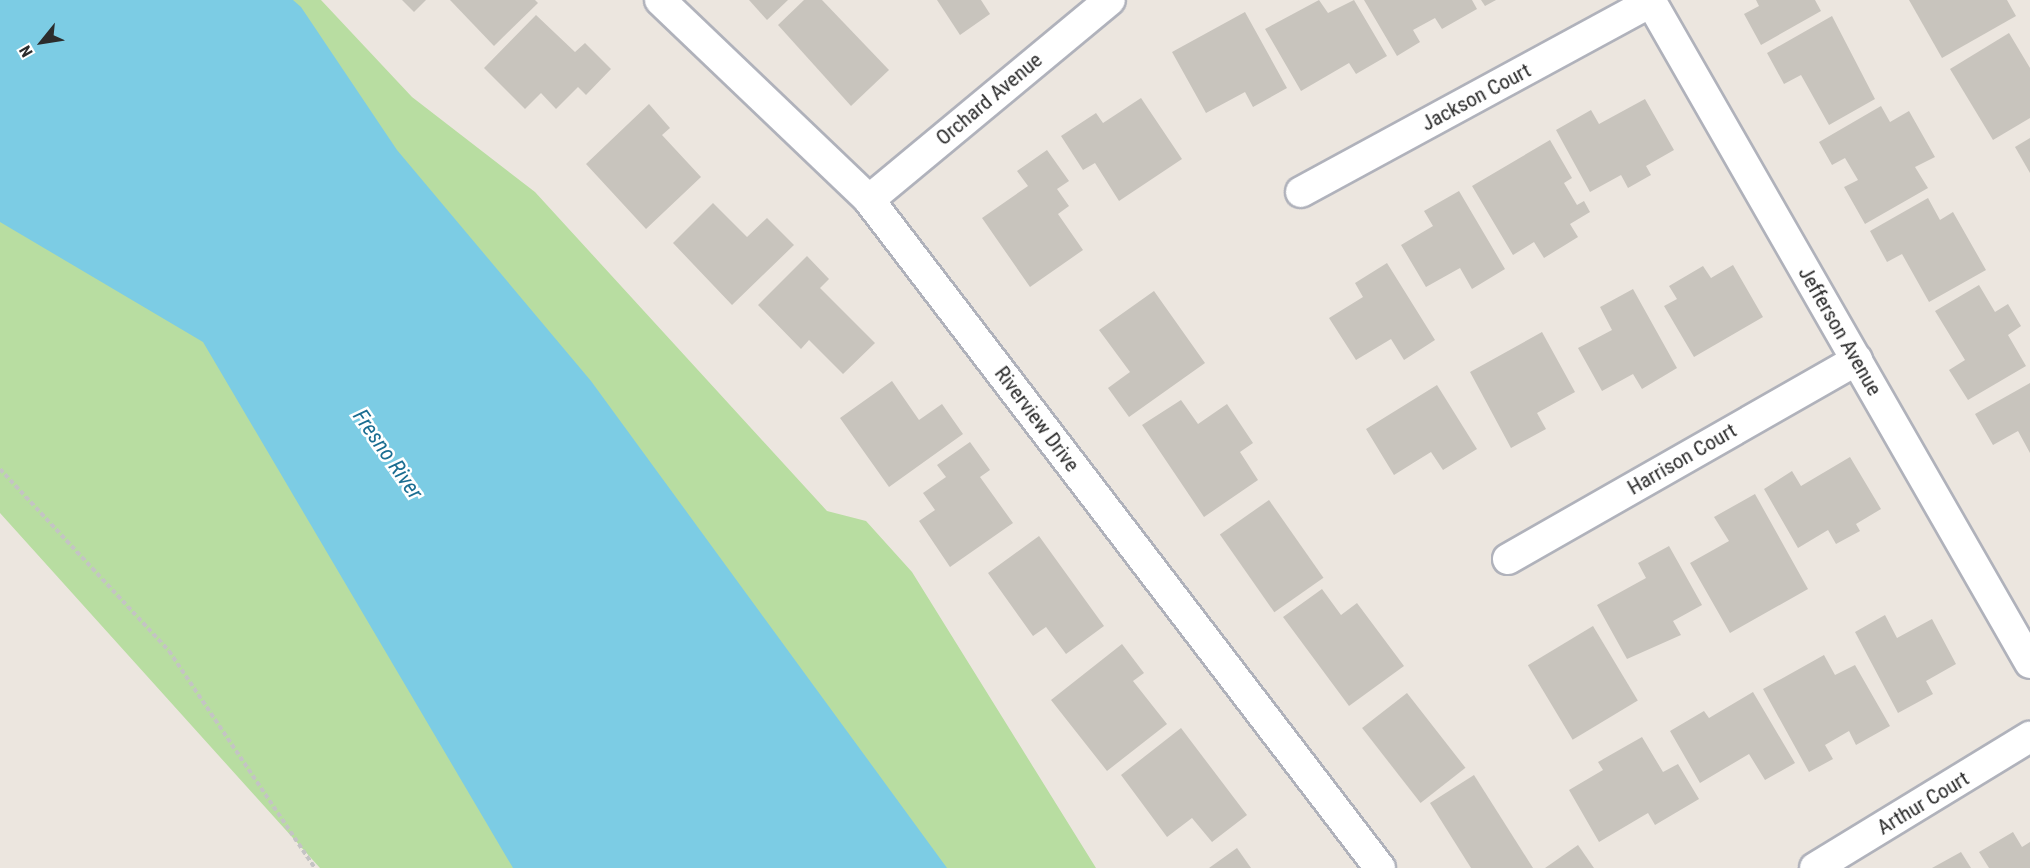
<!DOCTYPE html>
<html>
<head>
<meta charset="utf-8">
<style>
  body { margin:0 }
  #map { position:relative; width:2030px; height:868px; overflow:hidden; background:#ece6df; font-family:"Roboto Condensed",sans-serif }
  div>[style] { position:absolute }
  .green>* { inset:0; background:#b8dda1 }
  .water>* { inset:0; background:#7ccce4 }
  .building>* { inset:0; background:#c8c4bd; transform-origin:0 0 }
  .path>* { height:4px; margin-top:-2px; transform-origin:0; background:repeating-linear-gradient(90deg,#c4c4c4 0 4.5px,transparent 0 7.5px) }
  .roads { filter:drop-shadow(2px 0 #b0b2bb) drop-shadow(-2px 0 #b0b2bb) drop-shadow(0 2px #b0b2bb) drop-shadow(0 -2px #b0b2bb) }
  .minor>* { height:30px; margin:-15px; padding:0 15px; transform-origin:15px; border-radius:15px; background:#fff }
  span { translate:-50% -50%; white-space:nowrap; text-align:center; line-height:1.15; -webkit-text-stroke:5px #fff; paint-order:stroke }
  .street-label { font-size:21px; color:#2c2c2c }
  .water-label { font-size:22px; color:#1a6d91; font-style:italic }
  .north { position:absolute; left:12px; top:12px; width:60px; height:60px; -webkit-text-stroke:4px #fff; paint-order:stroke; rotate:240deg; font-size:16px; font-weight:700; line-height:24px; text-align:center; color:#2c2c2c }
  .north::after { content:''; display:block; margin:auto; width:21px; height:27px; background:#2c2c2c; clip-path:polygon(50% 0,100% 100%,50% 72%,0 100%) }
</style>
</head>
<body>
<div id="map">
  <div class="green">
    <div style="clip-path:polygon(0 0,321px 0,412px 97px,535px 192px,827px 511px,866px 521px,912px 572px,1096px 868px,320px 868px,0 513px)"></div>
  </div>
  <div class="water">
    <div style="clip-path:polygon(0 0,293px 0,301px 7px,397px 150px,591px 381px,947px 868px,513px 868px,203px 342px,0 222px)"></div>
  </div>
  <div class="building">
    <div style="clip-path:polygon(402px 0,426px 0,414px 12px)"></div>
    <div style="clip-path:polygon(450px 0,535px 0,538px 3px,494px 46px)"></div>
    <div style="clip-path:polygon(749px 0,788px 0,767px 20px)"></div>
    <div style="clip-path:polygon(804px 0,822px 0,889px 70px,851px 106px,778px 25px)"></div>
    <div style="clip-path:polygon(937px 0,981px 0,990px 14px,960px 35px)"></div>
    <div style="clip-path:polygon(1319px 0,1328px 13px,1354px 0,1387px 56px,1356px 74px,1349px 63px,1301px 91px,1265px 29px)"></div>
    <div style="clip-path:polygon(1364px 0,1472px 0,1477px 9px,1442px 29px,1435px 18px,1413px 30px,1420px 42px,1397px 56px)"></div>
    <div style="clip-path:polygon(1481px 0,1496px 0,1485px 6px)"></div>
    <div style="clip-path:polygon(1756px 0,1815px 0,1821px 11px,1761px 45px,1744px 14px,1759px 6px)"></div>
    <div style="clip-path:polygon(1909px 0,2007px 0,2016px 16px,1942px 58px)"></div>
    <div style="clip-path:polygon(1245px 12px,1287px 88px,1253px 107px,1245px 92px,1206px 113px,1172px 52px)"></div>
    <div style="clip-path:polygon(536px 15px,575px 52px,585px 43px,611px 69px,586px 95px,578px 87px,556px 109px,541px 93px,525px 109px,484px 68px)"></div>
    <div style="clip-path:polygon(1832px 16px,1875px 99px,1829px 125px,1801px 75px,1784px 84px,1767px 53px)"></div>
    <div style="clip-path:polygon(2009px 33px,2030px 68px,2030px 118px,1993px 140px,1950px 69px)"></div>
    <div style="clip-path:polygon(1141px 98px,1182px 159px,1119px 201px,1095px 163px,1083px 170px,1061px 136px,1096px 113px,1103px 123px)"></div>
    <div style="clip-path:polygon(1645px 99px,1674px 150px,1646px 166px,1651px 175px,1628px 188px,1621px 175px,1590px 192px,1556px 130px,1591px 110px,1599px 124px)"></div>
    <div style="clip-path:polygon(649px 104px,670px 128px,662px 135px,701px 177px,646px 229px,586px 164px)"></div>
    <div style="clip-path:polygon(1881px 106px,1890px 122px,1909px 111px,1935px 157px,1915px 167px,1928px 188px,1865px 224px,1844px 187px,1858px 180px,1845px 158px,1832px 165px,1819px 142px)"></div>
    <div style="clip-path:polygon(2030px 138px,2030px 173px,2015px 147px)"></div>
    <div style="clip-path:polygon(1550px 140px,1572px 178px,1564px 183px,1577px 205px,1584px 201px,1590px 212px,1570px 224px,1578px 237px,1544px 258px,1534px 242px,1513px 255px,1472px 186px)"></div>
    <div style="clip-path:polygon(1047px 150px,1069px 181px,1057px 189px,1069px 206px,1058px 214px,1083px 250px,1030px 287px,982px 218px,1028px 186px,1017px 171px)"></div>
    <div style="clip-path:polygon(1459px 191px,1505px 269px,1472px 289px,1460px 268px,1426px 287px,1401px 245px,1433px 226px,1424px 211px)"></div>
    <div style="clip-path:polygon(1928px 198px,1940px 220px,1953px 212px,1986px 270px,1929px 302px,1902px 254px,1887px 262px,1870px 231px)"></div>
    <div style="clip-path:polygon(713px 203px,747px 237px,767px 218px,794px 245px,732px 305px,673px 243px)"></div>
    <div style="clip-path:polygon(807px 256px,829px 279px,820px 288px,875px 343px,843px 374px,809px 340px,801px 349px,758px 305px)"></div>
    <div style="clip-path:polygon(1387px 263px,1435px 340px,1404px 360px,1391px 339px,1356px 360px,1329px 318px,1363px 297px,1355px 283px)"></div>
    <div style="clip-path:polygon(1733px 265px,1763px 317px,1694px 357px,1664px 306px,1677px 299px,1669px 286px,1703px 266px,1711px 278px)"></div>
    <div style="clip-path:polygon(1979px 285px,1995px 312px,2008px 304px,2021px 326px,2008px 335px,2026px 366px,1968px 400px,1949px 370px,1965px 360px,1935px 311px)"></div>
    <div style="clip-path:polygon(1633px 289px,1677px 368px,1642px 389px,1633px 374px,1602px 391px,1578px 348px,1612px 330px,1600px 307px)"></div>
    <div style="clip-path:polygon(1154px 291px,1205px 363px,1129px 417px,1108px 388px,1130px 372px,1099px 330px)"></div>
    <div style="clip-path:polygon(1542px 332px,1575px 392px,1537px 413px,1546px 429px,1511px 448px,1470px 372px)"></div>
    <div style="clip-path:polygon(892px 381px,919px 420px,942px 404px,963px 434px,889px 487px,840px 418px)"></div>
    <div style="clip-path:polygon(2030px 383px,2030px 453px,2018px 431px,1993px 445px,1975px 414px)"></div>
    <div style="clip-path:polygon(1437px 385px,1477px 449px,1443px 470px,1431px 452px,1394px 475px,1366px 429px)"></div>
    <div style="clip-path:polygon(1181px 400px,1198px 424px,1227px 404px,1253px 443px,1240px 452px,1258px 480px,1204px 517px,1142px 425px)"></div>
    <div style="clip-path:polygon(970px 442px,990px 470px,980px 477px,1013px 523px,950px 567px,919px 521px,935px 510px,923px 493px,946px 477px,937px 465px)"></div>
    <div style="clip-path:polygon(1850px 457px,1881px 509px,1856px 524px,1860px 531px,1836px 544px,1828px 530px,1798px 548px,1764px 489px,1792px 471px,1801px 486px)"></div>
    <div style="clip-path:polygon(1755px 494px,1808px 589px,1730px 633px,1690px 563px,1729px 541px,1714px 517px)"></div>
    <div style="left:1269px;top:500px;width:95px;height:60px;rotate:55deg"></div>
    <div style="clip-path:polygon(1039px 536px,1104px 626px,1066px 654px,1046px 627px,1033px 636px,988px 573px)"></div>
    <div style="clip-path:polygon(1669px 546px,1702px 605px,1673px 621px,1681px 635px,1627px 659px,1597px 605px,1646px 578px,1638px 563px)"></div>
    <div style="clip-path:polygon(1322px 589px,1341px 615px,1357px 603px,1404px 666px,1349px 706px,1283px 617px)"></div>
    <div style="clip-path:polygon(1885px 615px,1897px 638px,1932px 619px,1956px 664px,1926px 681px,1933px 694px,1898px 713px,1855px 632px)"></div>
    <div style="left:1593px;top:626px;width:87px;height:76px;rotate:59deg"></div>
    <div style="clip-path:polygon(1122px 644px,1144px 673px,1133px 681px,1167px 724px,1107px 771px,1051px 700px)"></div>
    <div style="clip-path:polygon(1824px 655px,1835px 675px,1855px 665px,1890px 726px,1856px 745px,1849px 731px,1825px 745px,1833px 759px,1809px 772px,1763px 689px)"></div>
    <div style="clip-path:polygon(1753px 692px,1795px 763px,1765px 780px,1749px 754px,1700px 783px,1670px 731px,1704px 711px,1709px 718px)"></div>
    <div style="left:1407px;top:693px;width:95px;height:57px;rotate:52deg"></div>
    <div style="clip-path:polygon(1181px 728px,1247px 815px,1212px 842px,1192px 818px,1167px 837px,1121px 775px)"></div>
    <div style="clip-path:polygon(1642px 737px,1663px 772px,1678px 764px,1699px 799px,1655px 825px,1648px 813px,1599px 842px,1569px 790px,1603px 770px,1598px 762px)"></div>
    <div style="clip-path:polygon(1474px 775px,1533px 868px,1471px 868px,1430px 803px)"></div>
    <div style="clip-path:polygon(2013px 832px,2022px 847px,2030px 842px,2030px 868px,1989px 868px,1979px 852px)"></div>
    <div style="clip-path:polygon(1578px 845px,1594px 868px,1545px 868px)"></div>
    <div style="clip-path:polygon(1237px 848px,1251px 868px,1209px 868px)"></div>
    <div style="clip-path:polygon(1961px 852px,1971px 868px,1932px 868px)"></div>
  </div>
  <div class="path">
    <div style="left:0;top:469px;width:248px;rotate:47.1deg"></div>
    <div style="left:169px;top:651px;width:262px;rotate:56.1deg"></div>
  </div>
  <div class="roads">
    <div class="minor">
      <div style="left:660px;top:0;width:289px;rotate:43.7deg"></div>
      <div style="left:869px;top:200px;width:841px;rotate:52.59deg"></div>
      <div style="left:1650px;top:0;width:764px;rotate:60.18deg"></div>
      <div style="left:1301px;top:192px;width:398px;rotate:-28.5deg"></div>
      <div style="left:869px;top:200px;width:313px;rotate:-39.7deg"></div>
      <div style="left:1508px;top:559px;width:402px;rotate:-29.7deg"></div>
      <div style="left:1815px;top:868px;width:252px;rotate:-31.4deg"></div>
    </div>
  </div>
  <div class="street-label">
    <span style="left:1476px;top:97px;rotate:-28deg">Jackson Court</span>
    <span style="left:989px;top:99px;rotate:-40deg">Orchard Avenue</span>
    <span style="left:1840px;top:331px;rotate:60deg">Jefferson Avenue</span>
    <span style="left:1037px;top:419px;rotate:53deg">Riverview Drive</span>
    <span style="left:1682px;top:459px;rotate:-30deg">Harrison Court</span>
    <span style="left:1923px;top:803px;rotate:-31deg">Arthur Court</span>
  </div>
  <div class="water-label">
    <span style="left:388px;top:454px;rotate:55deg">Fresno River</span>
  </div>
  <div class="north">N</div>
</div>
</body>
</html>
